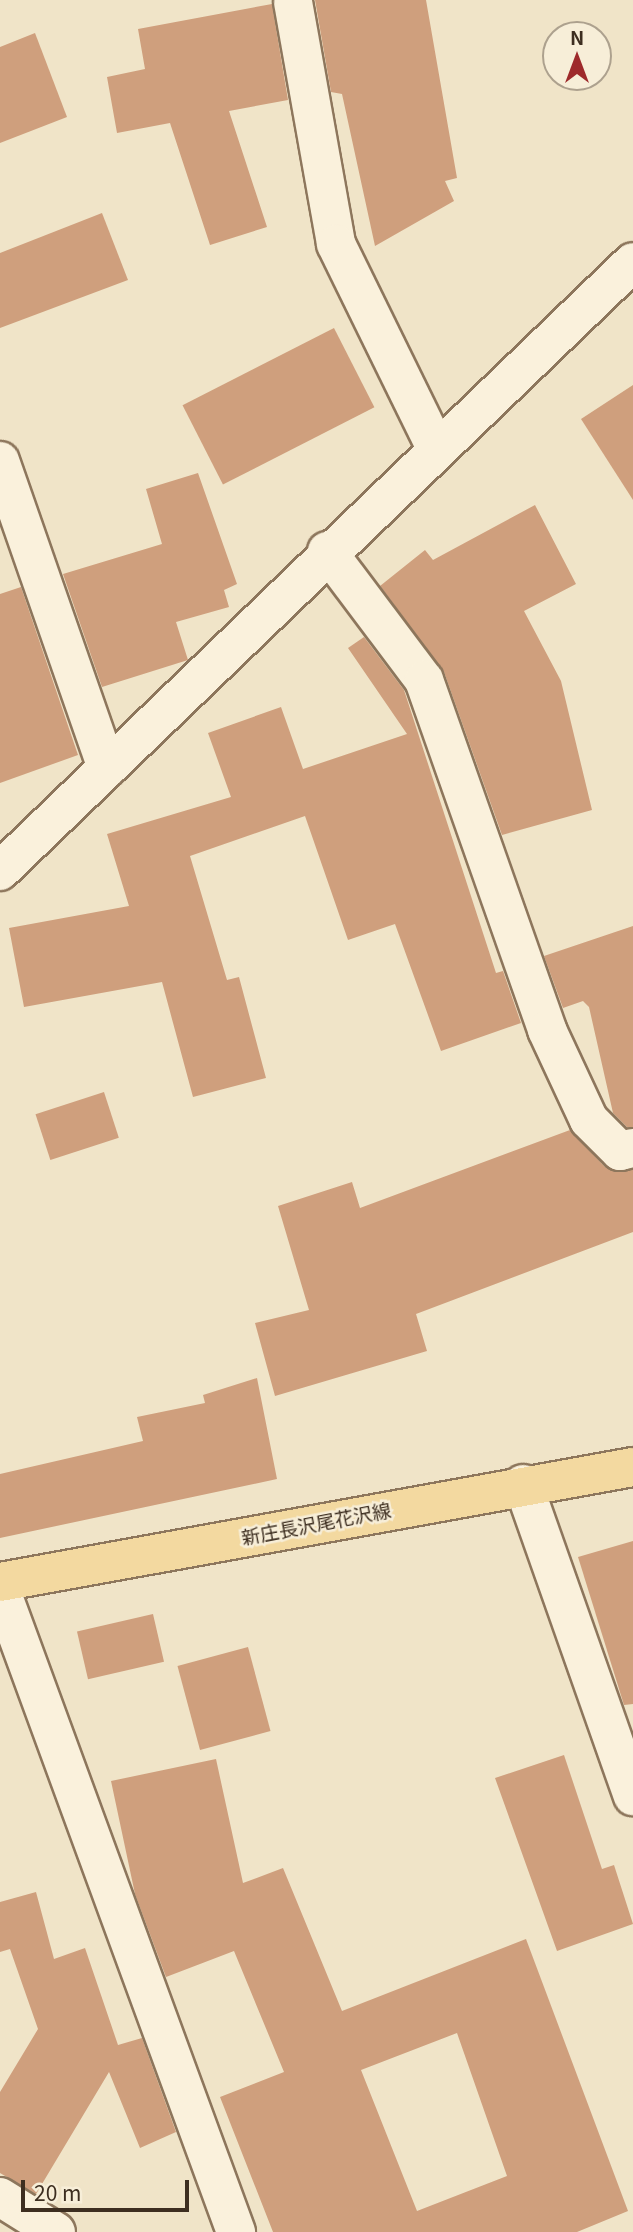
<!DOCTYPE html>
<html>
<head>
<meta charset="utf-8">
<style>
  body { margin:0 }
  #map { position:relative; width:633px; height:2232px; overflow:hidden; background:#f0e4c8; font-family:Georgia,"Noto Sans JP",serif }
  div>[style] { position:absolute }
  .building>* { inset:0; background:#cf9f7d; transform-origin:0 0 }
  .roads { filter:drop-shadow(2px 0 #8d765c) drop-shadow(-2px 0 #8d765c) drop-shadow(0 2px #8d765c) drop-shadow(0 -2px #8d765c) }
  .minor>* { height:38px; margin:-19px; padding:0 19px; transform-origin:19px; border-radius:19px; background:#faf1dc }
  .major>* { height:38px; margin:-19px; padding:0 19px; transform-origin:19px; border-radius:19px; background:#f3d9a0 }
  span { translate:-50% -50%; white-space:nowrap; text-align:center; line-height:1.15; -webkit-text-stroke:5px #f7eed8; paint-order:stroke }
  .street-label { font-size:19px; color:#3d2e20 }
  .north { position:absolute; left:542px; top:21px; width:70px; height:70px; box-sizing:border-box; background:#f7eed8; border:2px solid #ada18e; border-radius:50%; rotate:0deg; font-size:19px; font-weight:700; line-height:28px; text-align:center; color:#3d2e20 }
  .north::after { content:''; display:block; margin:auto; width:24px; height:32px; background:#9e2a2b; clip-path:polygon(50% 0,100% 100%,50% 72%,0 100%) }
  .scale { position:absolute; left:21px; top:2180px; width:168px; height:32px; box-sizing:border-box; border:4px solid #3d2e20; border-top:0; padding-left:9px; font-size:21px; line-height:24px; white-space:nowrap; color:#3d2e20; -webkit-text-stroke:5px #f7eed8; paint-order:stroke }
</style>
</head>
<body>
<div id="map">
  <div class="building">
    <div style="clip-path:polygon(315px 0,426px 0,457px 178px,445px 181px,454px 201px,375px 246px,342px 94px,331px 92px)"></div>
    <div style="clip-path:polygon(272px 4px,288px 100px,229px 111px,267px 227px,210px 245px,170px 123px,117px 133px,107px 77px,145px 69px,138px 29px)"></div>
    <div style="clip-path:polygon(35px 33px,67px 117px,0 143px,0 47px)"></div>
    <div style="clip-path:polygon(102px 213px,128px 280px,0 328px,0 253px)"></div>
    <div style="left:334px;top:328px;width:89px;height:170px;rotate:63deg"></div>
    <div style="clip-path:polygon(633px 385px,633px 500px,581px 419px)"></div>
    <div style="clip-path:polygon(198px 473px,237px 584px,224px 590px,229px 607px,176px 622px,188px 660px,102px 687px,63px 574px,162px 544px,146px 489px)"></div>
    <div style="clip-path:polygon(535px 505px,576px 584px,524px 611px,561px 681px,592px 810px,502px 835px,444px 672px,380px 586px,425px 550px,433px 560px)"></div>
    <div style="clip-path:polygon(21px 587px,78px 755px,0 783px,0 594px)"></div>
    <div style="clip-path:polygon(364px 637px,404px 690px,496px 973px,503px 971px,521px 1023px,441px 1051px,395px 924px,348px 940px,305px 816px,190px 856px,227px 980px,239px 977px,266px 1078px,193px 1097px,162px 982px,24px 1007px,9px 928px,129px 906px,107px 834px,231px 797px,208px 733px,281px 707px,303px 769px,407px 734px,348px 648px)"></div>
    <div style="clip-path:polygon(633px 926px,633px 1127px,627px 1127px,613px 1113px,589px 1007px,583px 1001px,563px 1008px,544px 956px)"></div>
    <div style="left:104px;top:1092px;width:48px;height:72px;rotate:72deg"></div>
    <div style="clip-path:polygon(570px 1130px,605px 1167px,633px 1170px,633px 1232px,416px 1314px,427px 1351px,275px 1396px,255px 1323px,309px 1310px,278px 1206px,352px 1182px,360px 1208px)"></div>
    <div style="clip-path:polygon(257px 1378px,277px 1479px,0 1538px,0 1474px,143px 1441px,137px 1417px,205px 1403px,203px 1395px)"></div>
    <div style="clip-path:polygon(633px 1541px,633px 1704px,624px 1705px,578px 1557px)"></div>
    <div style="left:153px;top:1614px;width:49px;height:78px;rotate:77deg"></div>
    <div style="left:248px;top:1647px;width:87px;height:73px;rotate:75deg"></div>
    <div style="clip-path:polygon(564px 1755px,602px 1869px,614px 1865px,633px 1924px,557px 1951px,495px 1778px)"></div>
    <div style="clip-path:polygon(evenodd,216px 1759px,243px 1883px,283px 1868px,342px 2011px,526px 1939px,628px 2211px,577px 2232px,273px 2232px,220px 2097px,284px 2072px,234px 1951px,166px 1977px,135px 1894px,111px 1781px,216px 1759px,457px 2033px,507px 2176px,417px 2211px,361px 2070px,457px 2033px)"></div>
    <div style="clip-path:polygon(36px 1892px,54px 1959px,85px 1948px,118px 2045px,142px 2038px,176px 2132px,140px 2148px,109px 2072px,36px 2194px,0 2173px,0 2092px,38px 2029px,10px 1949px,0 1952px,0 1902px)"></div>
  </div>
  <div class="roads">
    <div class="minor">
      <div style="left:293px;top:2px;width:246px;rotate:79.9deg"></div>
      <div style="left:336px;top:244px;width:227px;rotate:63.9deg"></div>
      <div style="left:0;top:461px;width:325px;rotate:70.8deg"></div>
      <div style="left:327px;top:551px;width:161px;rotate:53.1deg"></div>
      <div style="left:424px;top:680px;width:371px;rotate:70.6deg"></div>
      <div style="left:547px;top:1030px;width:99px;rotate:65deg"></div>
      <div style="left:589px;top:1120px;width:44px;rotate:45deg"></div>
      <div style="left:620px;top:1151px;width:13px;rotate:-13deg"></div>
      <div style="left:0;top:871px;width:878px;rotate:-43.89deg"></div>
      <div style="left:523px;top:1484px;width:331px;rotate:70.6deg"></div>
      <div style="left:0;top:1588px;width:686px;rotate:69.87deg"></div>
      <div style="left:0;top:2197px;width:66px;rotate:32deg"></div>
    </div>
    <div class="major">
      <div style="left:0;top:1582px;width:643px;rotate:-10.3deg"></div>
    </div>
  </div>
  <div class="street-label">
    <span style="left:316px;top:1523px;rotate:-11deg">新庄長沢尾花沢線</span>
  </div>
  <div class="north">N</div>
  <div class="scale">20 m</div>
</div>
</body>
</html>
